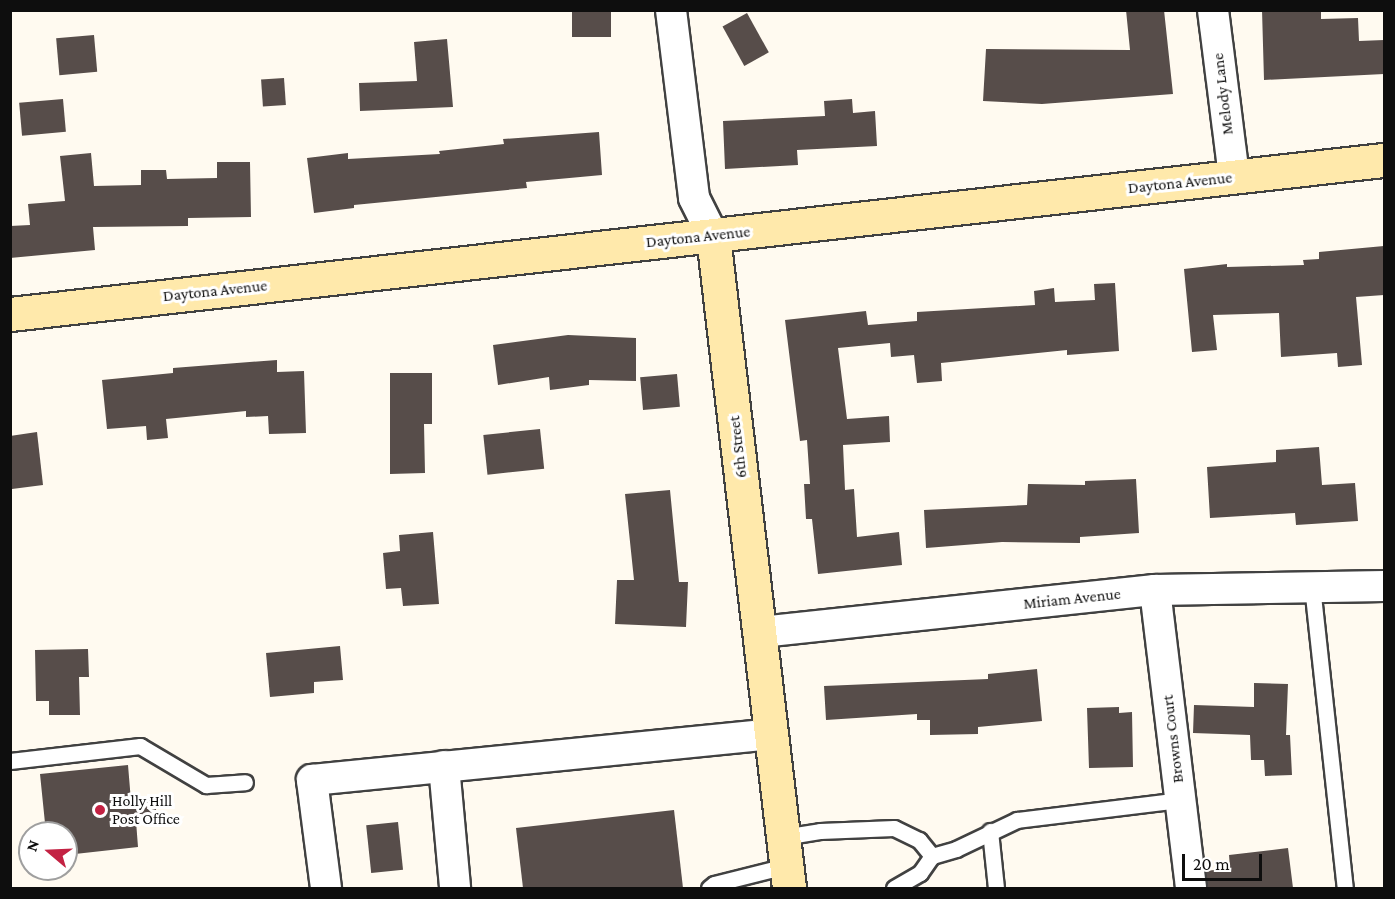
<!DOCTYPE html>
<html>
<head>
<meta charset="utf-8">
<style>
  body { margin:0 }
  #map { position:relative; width:1395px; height:899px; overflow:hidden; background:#fffaf0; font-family:"Crimson Pro",serif }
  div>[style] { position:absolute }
  .building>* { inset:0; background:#574d4a; transform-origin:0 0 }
  .roads { filter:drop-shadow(2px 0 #414141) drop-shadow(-2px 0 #414141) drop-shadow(0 2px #414141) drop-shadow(0 -2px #414141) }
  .lane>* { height:15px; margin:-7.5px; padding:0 7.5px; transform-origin:7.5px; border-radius:7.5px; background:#fff }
  .street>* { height:30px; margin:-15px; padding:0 15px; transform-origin:15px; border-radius:15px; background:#fff }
  .secondary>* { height:33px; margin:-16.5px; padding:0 16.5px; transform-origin:16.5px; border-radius:16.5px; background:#ffe9ab }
  .dots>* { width:16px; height:16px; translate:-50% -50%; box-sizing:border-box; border:3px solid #fff; border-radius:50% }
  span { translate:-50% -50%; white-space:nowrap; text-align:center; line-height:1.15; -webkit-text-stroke:6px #fff; paint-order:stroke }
  .street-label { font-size:16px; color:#0e0e0e }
  .poi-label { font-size:16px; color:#0e0e0e }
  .left { translate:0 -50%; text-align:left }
  .frame { position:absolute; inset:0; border:12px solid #0e0e0e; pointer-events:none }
  .north { position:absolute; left:18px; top:821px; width:60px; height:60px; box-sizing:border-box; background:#fff; border:2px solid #9f9f9f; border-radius:50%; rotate:289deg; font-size:16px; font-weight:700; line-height:24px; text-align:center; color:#0e0e0e }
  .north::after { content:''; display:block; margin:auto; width:21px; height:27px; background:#c32243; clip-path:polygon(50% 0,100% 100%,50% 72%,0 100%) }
  .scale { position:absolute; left:1182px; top:854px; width:80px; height:27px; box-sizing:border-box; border:3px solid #0e0e0e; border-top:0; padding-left:8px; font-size:18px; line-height:21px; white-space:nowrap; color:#0e0e0e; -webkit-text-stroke:4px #fff; paint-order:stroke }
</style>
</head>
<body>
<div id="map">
  <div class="building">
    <div style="left:572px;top:10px;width:39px;height:27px"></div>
    <div style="clip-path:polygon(1126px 10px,1164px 10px,1173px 94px,1042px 104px,983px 101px,986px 49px,1130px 50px)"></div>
    <div style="clip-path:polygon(1262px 10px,1321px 10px,1321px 19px,1358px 18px,1359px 41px,1384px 40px,1384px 74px,1264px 80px)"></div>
    <div style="left:747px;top:13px;width:45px;height:28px;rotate:61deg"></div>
    <div style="left:94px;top:35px;width:37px;height:38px;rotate:85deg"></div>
    <div style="clip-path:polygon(447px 39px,453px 107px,360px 111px,359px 83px,417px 81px,414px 42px)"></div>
    <div style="left:284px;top:78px;width:27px;height:23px;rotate:86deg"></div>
    <div style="left:63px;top:99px;width:33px;height:44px;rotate:85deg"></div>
    <div style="clip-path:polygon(852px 99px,853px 113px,875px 111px,877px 146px,797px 150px,798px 165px,725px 169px,723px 121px,825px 116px,824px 101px)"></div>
    <div style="clip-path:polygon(599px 132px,602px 175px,526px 182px,527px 188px,354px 205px,354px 208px,314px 213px,307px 158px,348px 153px,348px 159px,440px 154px,439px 151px,504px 144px,503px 139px)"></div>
    <div style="clip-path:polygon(91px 153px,94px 186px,141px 185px,141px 170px,166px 170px,167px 179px,217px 178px,217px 162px,250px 162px,251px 217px,188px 218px,188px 226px,93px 227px,95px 250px,10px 258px,10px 226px,30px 225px,28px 204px,65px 201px,60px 156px)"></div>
    <div style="clip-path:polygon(1384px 246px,1384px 295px,1356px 297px,1362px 365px,1338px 367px,1337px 353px,1281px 357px,1279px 313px,1213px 315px,1217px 350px,1192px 352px,1184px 269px,1227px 264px,1227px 267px,1304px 265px,1303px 260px,1319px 259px,1319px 252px)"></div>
    <div style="clip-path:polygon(1115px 283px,1119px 351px,1067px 355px,1067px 350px,941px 363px,942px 381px,917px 383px,914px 355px,891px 357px,890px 343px,838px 348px,847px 419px,889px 416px,890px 442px,843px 445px,845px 490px,854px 489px,857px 537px,899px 532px,902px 565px,818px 574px,812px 519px,806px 519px,804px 484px,810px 484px,807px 440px,800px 441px,785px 320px,866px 311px,868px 325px,917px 321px,917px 312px,1035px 305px,1034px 291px,1054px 288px,1055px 302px,1095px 300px,1094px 284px)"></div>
    <div style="clip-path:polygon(568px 335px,636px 338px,636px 381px,589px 380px,589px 385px,550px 390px,549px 377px,498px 385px,493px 345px)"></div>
    <div style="clip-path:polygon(277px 360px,277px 372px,304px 371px,306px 433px,269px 434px,268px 416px,246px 417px,246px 411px,166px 419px,168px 438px,147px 440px,146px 426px,107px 429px,102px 380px,173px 373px,173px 368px)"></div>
    <div style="clip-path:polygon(390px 373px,432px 373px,432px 424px,424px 424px,425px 473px,390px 474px)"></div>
    <div style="left:677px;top:374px;width:33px;height:37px;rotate:85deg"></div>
    <div style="left:540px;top:429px;width:40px;height:57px;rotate:84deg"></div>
    <div style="clip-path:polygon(37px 432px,43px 485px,12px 489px,10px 436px)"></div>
    <div style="clip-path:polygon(1319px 447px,1322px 485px,1355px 483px,1358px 521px,1296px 525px,1295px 513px,1210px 518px,1207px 467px,1276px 462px,1276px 450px)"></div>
    <div style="clip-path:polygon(1136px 479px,1139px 533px,1080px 537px,1080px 543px,1002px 542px,926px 548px,924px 510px,1027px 505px,1028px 484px,1085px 485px,1085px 481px)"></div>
    <div style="clip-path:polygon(670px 490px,679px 582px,688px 582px,686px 627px,615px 624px,617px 580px,634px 580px,625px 494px)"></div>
    <div style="clip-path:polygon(433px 532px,439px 604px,403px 606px,401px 588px,386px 589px,383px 553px,400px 551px,399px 535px)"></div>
    <div style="clip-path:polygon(340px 646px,343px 680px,314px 682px,314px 693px,270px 697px,266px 653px)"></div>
    <div style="clip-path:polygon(88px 649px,89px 677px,79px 677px,80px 715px,49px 715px,49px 701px,36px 701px,35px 650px)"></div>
    <div style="clip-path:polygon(1037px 669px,1042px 721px,978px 727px,978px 734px,930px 735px,930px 720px,917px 720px,917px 714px,826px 720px,824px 686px,988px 679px,988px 674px)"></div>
    <div style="clip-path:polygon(1254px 683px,1288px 684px,1286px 735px,1290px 735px,1292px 775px,1265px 776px,1264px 760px,1251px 760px,1250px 735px,1193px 733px,1194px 705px,1254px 707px)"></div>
    <div style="clip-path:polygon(1119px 707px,1119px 713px,1132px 712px,1133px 767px,1089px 768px,1087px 708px)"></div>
    <div style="clip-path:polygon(128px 765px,131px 801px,155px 799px,157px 819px,136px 821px,138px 847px,66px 855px,66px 833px,46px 833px,40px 774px)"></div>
    <div style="clip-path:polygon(674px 810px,683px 888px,523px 888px,516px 828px)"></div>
    <div style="left:398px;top:822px;width:48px;height:32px;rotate:84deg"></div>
    <div style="clip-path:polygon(1288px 848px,1293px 888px,1208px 888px,1206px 871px,1230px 868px,1229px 855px)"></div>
  </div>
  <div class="roads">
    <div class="lane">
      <div style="left:1312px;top:586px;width:304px;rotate:83.8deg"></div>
      <div style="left:10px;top:761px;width:131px;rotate:-6.6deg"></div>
      <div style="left:140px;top:746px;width:77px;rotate:30.6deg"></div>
      <div style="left:206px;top:785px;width:39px;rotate:-4deg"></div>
      <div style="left:990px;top:831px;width:57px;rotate:84deg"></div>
      <div style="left:783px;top:837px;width:37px;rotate:-9deg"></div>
      <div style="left:820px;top:831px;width:74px;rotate:-2.3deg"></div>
      <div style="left:894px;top:828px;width:28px;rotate:26deg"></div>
      <div style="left:919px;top:840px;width:21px;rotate:51deg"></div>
      <div style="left:932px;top:856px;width:25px;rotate:-16deg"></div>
      <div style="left:956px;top:849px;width:68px;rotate:-25.4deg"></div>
      <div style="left:1017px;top:820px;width:164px;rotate:-7deg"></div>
      <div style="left:709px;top:888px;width:6px;rotate:-39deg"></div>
      <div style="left:714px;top:884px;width:74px;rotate:-14deg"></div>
      <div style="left:894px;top:888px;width:30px;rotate:-30deg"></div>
      <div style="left:920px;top:873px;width:21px;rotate:-55deg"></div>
    </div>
    <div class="street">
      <div style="left:671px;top:10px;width:189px;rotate:83deg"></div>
      <div style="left:694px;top:198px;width:42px;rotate:63.4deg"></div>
      <div style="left:1213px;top:10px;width:168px;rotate:82.8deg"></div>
      <div style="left:1155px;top:590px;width:300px;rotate:83.1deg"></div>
      <div style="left:761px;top:632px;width:396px;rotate:-6.1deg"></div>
      <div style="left:1155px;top:590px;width:229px;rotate:-1deg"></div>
      <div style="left:444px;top:766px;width:122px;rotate:84.8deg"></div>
      <div style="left:326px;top:888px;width:109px;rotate:-97.4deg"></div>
      <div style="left:312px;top:780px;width:462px;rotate:-5.7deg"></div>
    </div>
    <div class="secondary">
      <div style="left:713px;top:236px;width:656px;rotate:83.35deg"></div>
      <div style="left:10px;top:314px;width:1383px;rotate:-6.4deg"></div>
    </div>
  </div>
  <div class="dots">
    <div style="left:100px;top:810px;background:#c32243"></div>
  </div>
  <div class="street-label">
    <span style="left:1223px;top:94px;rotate:-97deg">Melody Lane</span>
    <span style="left:1180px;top:183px;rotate:-6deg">Daytona Avenue</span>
    <span style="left:698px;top:237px;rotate:-6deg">Daytona Avenue</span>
    <span style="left:215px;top:291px;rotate:-6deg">Daytona Avenue</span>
    <span style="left:738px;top:447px;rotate:-97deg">6th Street</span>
    <span style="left:1072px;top:599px;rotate:-6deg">Miriam Avenue</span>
    <span style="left:1173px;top:739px;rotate:-97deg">Browns Court</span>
  </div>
  <div class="poi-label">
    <span class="left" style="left:112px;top:810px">Holly Hill<br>Post Office</span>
  </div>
  <div class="frame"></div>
  <div class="north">N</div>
  <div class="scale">20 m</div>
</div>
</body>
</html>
